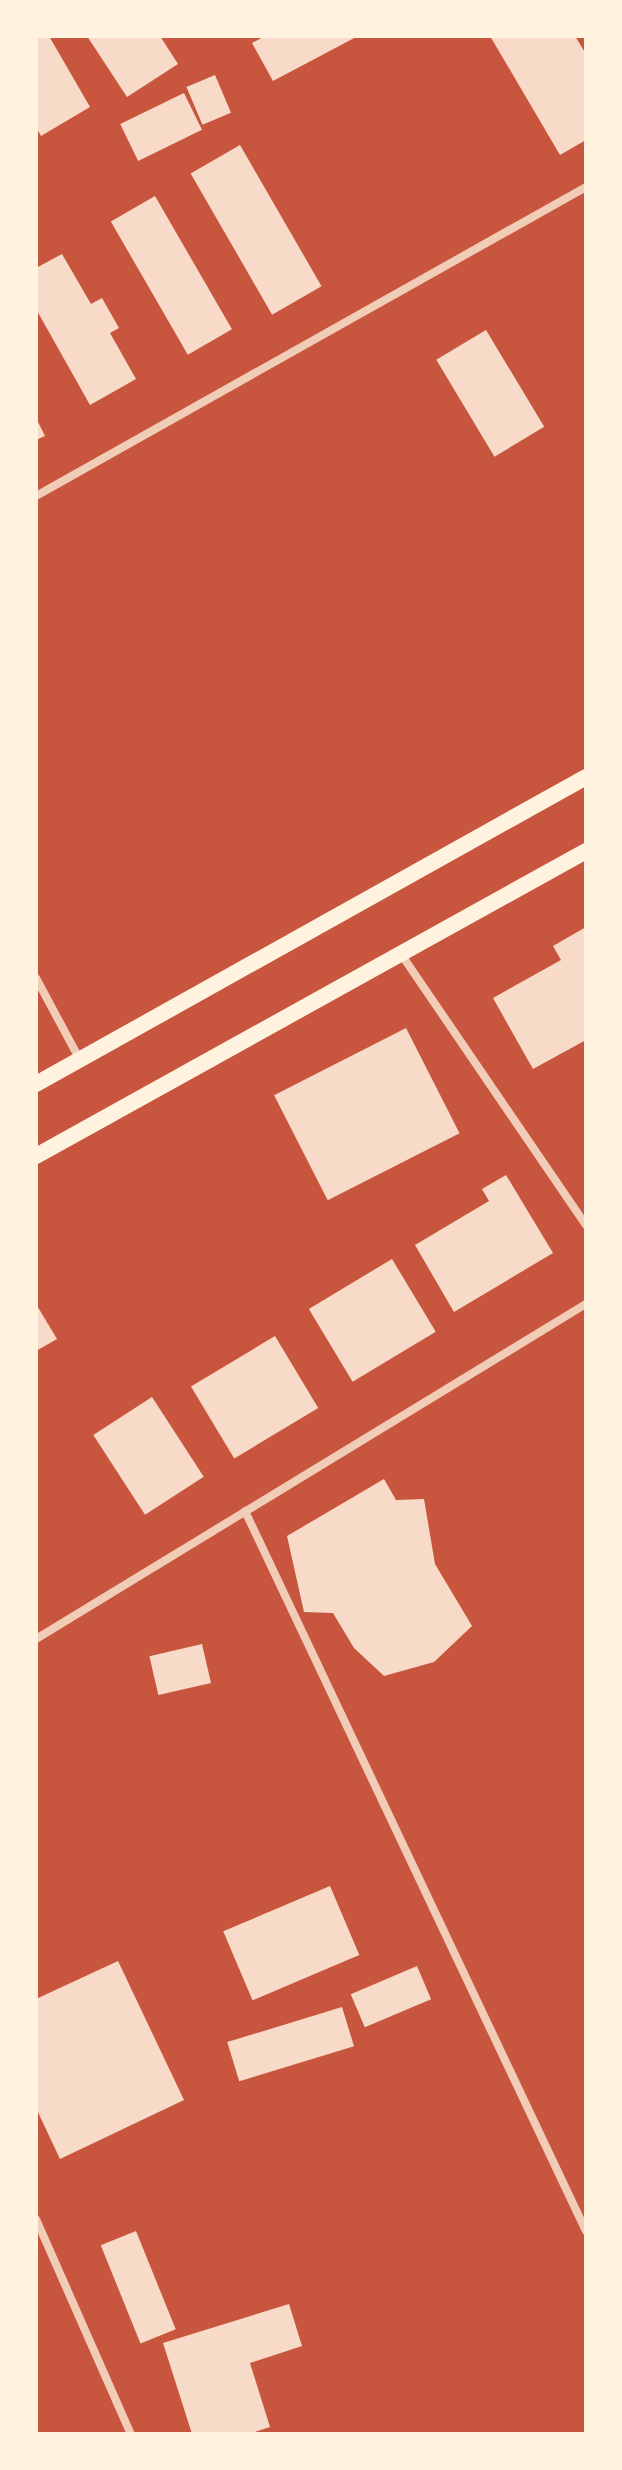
<!DOCTYPE html>
<html>
<head>
<meta charset="utf-8">
<style>
  body { margin:0 }
  #map { position:relative; width:622px; height:2470px; overflow:hidden; background:#c8553d; font-family:"PT Serif",serif }
  div>[style] { position:absolute }
  .building>* { inset:0; background:#f7dbc8; transform-origin:0 0 }
  .minor>* { height:8px; margin:-4px; padding:0 4px; transform-origin:4px; border-radius:4px; background:#f1ccb7 }
  .secondary>* { height:16px; margin:-8px; padding:0 8px; transform-origin:8px; border-radius:8px; background:#fff3e0 }
  span { translate:-50% -50%; white-space:nowrap; text-align:center; line-height:1.15; -webkit-text-stroke:6px #fff3e0; paint-order:stroke }
  .frame { position:absolute; inset:0; border:38px solid #fff3e0; pointer-events:none }
</style>
</head>
<body>
<div id="map">
  <div class="building">
    <div style="clip-path:polygon(36px 36px,49px 36px,90px 107px,41px 136px,36px 127px)"></div>
    <div style="clip-path:polygon(87px 36px,160px 36px,178px 64px,127px 97px)"></div>
    <div style="clip-path:polygon(265px 36px,358px 36px,273px 81px,252px 43px)"></div>
    <div style="clip-path:polygon(490px 36px,575px 36px,586px 54px,586px 140px,560px 155px)"></div>
    <div style="left:215px;top:75px;width:41px;height:31px;rotate:67deg"></div>
    <div style="left:184px;top:93px;width:41px;height:71px;rotate:64deg"></div>
    <div style="left:240px;top:145px;width:163px;height:57px;rotate:60deg"></div>
    <div style="left:155px;top:196px;width:154px;height:51px;rotate:60deg"></div>
    <div style="clip-path:polygon(62px 254px,91px 304px,102px 298px,119px 328px,110px 333px,136px 379px,90px 405px,36px 309px,36px 268px)"></div>
    <div style="left:486px;top:330px;width:113px;height:58px;rotate:59deg"></div>
    <div style="clip-path:polygon(36px 418px,45px 436px,36px 440px)"></div>
    <div style="clip-path:polygon(586px 927px,586px 1040px,533px 1069px,493px 998px,561px 960px,553px 946px)"></div>
    <div style="left:406px;top:1028px;width:118px;height:148px;rotate:63deg"></div>
    <div style="clip-path:polygon(506px 1175px,553px 1253px,454px 1312px,415px 1245px,489px 1201px,482px 1189px)"></div>
    <div style="left:392px;top:1259px;width:85px;height:97px;rotate:59deg"></div>
    <div style="clip-path:polygon(36px 1304px,57px 1339px,36px 1351px)"></div>
    <div style="left:275px;top:1336px;width:84px;height:98px;rotate:59deg"></div>
    <div style="left:152px;top:1397px;width:95px;height:70px;rotate:57deg"></div>
    <div style="clip-path:polygon(384px 1479px,396px 1500px,424px 1499px,435px 1564px,472px 1626px,434px 1662px,384px 1676px,354px 1648px,333px 1613px,304px 1612px,287px 1536px)"></div>
    <div style="left:202px;top:1644px;width:40px;height:54px;rotate:77deg"></div>
    <div style="left:330px;top:1886px;width:75px;height:116px;rotate:67deg"></div>
    <div style="clip-path:polygon(118px 1961px,184px 2100px,60px 2159px,36px 2108px,36px 1999px)"></div>
    <div style="left:417px;top:1966px;width:36px;height:72px;rotate:67deg"></div>
    <div style="left:342px;top:2007px;width:41px;height:120px;rotate:73deg"></div>
    <div style="left:136px;top:2231px;width:106px;height:38px;rotate:68deg"></div>
    <div style="clip-path:polygon(289px 2304px,302px 2346px,250px 2363px,270px 2427px,249px 2434px,192px 2434px,163px 2343px)"></div>
  </div>
  <div class="minor">
    <div style="left:36px;top:496px;width:631px;rotate:-29.33deg"></div>
    <div style="left:401px;top:954px;width:328px;rotate:55.7deg"></div>
    <div style="left:36px;top:978px;width:93px;rotate:61.8deg"></div>
    <div style="left:245px;top:1511px;width:797px;rotate:64.66deg"></div>
    <div style="left:36px;top:1639px;width:644px;rotate:-31.35deg"></div>
    <div style="left:36px;top:2219px;width:235px;rotate:66.2deg"></div>
  </div>
  <div class="secondary">
    <div style="left:36px;top:1084px;width:630px;rotate:-29.17deg"></div>
    <div style="left:36px;top:1156px;width:629px;rotate:-29.01deg"></div>
  </div>
  <div class="frame"></div>
</div>
</body>
</html>
